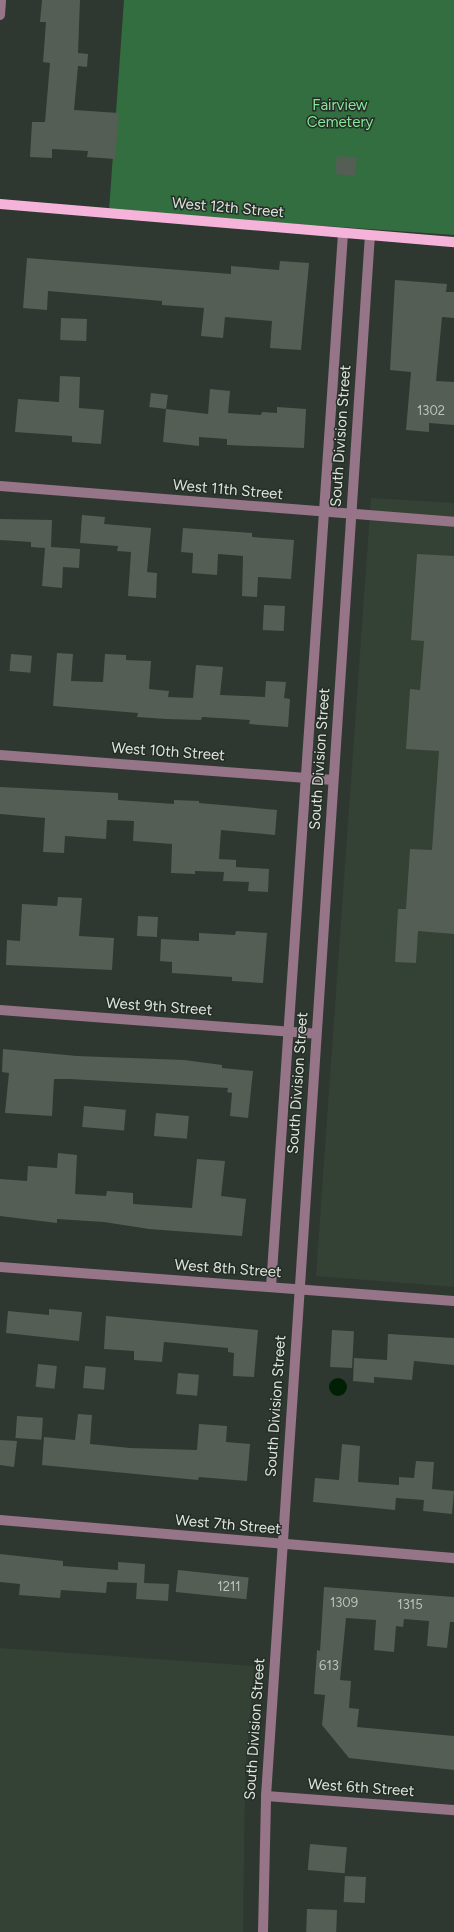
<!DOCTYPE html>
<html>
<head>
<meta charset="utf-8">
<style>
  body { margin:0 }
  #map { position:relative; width:454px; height:1932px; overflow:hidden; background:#2f3830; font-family:Figtree,sans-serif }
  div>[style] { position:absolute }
  .built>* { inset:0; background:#334235 }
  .green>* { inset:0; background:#326e3f }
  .water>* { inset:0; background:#002006 }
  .round { border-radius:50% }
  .building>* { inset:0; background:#545e55; transform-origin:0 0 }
  .minor>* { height:10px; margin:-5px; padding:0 5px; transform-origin:5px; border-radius:5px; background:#967588 }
  .major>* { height:10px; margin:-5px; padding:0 5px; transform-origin:5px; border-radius:5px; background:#f6b3da }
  span { translate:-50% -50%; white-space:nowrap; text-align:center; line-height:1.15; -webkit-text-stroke:3px #252e26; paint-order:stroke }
  .number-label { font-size:13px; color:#bbc2bb }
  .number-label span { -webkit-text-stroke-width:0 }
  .park-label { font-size:15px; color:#88e69a }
  .street-label { font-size:15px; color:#dde3dd }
</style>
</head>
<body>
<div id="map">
  <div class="built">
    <div style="clip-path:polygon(371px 498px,454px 503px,454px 1287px,316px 1276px)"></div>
    <div style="clip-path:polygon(0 1648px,254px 1666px,245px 1776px,243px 1932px,0 1932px)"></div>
  </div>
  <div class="green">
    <div style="clip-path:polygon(124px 0,454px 0,454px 235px,109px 211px)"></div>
  </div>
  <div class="water">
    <div class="round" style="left:329px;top:1378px;width:18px;height:18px"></div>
  </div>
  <div class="building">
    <div style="clip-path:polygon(42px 0,80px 0,78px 53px,88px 54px,87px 67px,78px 66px,74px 110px,119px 113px,115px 159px,87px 157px,88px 151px,52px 149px,52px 158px,30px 157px,32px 122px,45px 122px,50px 63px,43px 62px,46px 22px,40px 22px)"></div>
    <div style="left:337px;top:156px;width:20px;height:18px;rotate:6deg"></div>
    <div style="clip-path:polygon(27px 258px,231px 274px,231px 266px,279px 270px,280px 261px,309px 263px,301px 350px,270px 348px,272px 321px,225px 317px,223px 338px,201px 336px,204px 308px,162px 305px,162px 301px,48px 291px,47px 310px,23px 308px)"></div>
    <div style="clip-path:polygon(395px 280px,447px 284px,446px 292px,454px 292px,454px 318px,442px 317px,436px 381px,454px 382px,454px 425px,429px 423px,429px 432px,406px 430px,411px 372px,390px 370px)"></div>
    <div style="left:61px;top:318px;width:26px;height:22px;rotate:2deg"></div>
    <div style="clip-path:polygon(60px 376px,80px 377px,79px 408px,104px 410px,101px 444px,72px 442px,72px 436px,15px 432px,18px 399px,59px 402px)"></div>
    <div style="clip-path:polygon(210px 389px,230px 391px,228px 413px,261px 415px,262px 412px,277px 413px,277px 407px,306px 409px,304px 448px,227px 445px,227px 439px,199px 437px,199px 446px,163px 442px,166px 409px,208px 414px)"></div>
    <div style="left:151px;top:393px;width:17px;height:14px;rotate:7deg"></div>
    <div style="clip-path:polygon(82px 515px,105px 517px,104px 524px,151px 528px,147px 572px,157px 573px,156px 598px,128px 596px,131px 552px,117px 551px,118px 546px,80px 543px)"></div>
    <div style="clip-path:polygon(0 519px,52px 520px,51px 547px,80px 549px,79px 568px,63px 567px,62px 588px,42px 586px,45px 548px,31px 547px,31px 542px,0 540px)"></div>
    <div style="clip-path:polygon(183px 528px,252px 533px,252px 537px,294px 540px,291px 579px,258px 577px,257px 597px,242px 596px,243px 556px,218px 554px,217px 575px,192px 573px,193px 553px,181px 552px)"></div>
    <div style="clip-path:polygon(417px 554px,454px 556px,454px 934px,418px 931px,416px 963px,395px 962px,398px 909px,406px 909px,410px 849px,432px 850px,439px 751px,406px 749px,410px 689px,420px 690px,424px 641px,411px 640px)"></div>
    <div style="left:264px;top:605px;width:21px;height:25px;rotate:3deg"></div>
    <div style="clip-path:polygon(57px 653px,73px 654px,71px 681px,103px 682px,105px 654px,126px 655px,126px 660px,151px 661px,149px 689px,169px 691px,168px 697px,193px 698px,196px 665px,223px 667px,220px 695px,265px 697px,266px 681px,286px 682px,284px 698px,290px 699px,288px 727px,249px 724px,250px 720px,202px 717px,201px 720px,166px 719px,137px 717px,138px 713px,53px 706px)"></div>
    <div style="left:11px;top:654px;width:21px;height:17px;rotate:5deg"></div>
    <div style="clip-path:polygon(0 787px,118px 793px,118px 800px,174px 804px,174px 800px,199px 801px,199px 803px,277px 810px,275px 835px,221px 830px,219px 859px,236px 860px,236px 867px,269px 869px,268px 892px,248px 891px,249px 882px,223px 881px,224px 872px,195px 871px,195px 874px,171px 873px,172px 844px,133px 841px,134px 821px,107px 820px,106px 839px,65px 836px,64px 853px,43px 852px,45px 818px,0 814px)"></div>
    <div style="clip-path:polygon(58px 897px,82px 898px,79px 936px,114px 938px,112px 970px,6px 965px,7px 940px,20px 941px,22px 904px,57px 906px)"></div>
    <div style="left:138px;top:916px;width:20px;height:20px;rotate:3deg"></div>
    <div style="clip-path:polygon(236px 931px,267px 933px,263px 983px,232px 981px,232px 977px,172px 973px,172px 962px,160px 961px,161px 939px,199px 941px,199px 933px,235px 935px)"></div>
    <div style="clip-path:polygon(3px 1049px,77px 1056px,184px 1060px,222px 1065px,222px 1068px,253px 1071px,248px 1118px,230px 1116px,232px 1093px,227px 1092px,228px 1088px,70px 1079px,54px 1079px,52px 1116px,5px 1113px,9px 1073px,2px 1072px)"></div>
    <div style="left:84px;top:1106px;width:42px;height:21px;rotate:5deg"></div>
    <div style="left:156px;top:1113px;width:33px;height:23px;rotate:5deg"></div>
    <div style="clip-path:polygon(58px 1153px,77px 1155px,75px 1194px,106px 1196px,107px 1191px,133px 1193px,133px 1204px,192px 1208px,197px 1159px,225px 1161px,221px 1196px,246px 1199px,242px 1236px,149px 1229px,104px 1222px,57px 1219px,57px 1223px,0 1216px,0 1179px,27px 1181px,28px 1166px,57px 1168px)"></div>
    <div style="clip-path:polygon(49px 1309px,82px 1312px,79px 1341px,6px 1333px,8px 1311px,49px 1315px)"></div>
    <div style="clip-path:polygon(106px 1316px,258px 1330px,254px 1377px,233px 1376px,234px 1353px,228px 1352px,228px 1348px,164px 1342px,162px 1362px,134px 1360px,134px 1351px,104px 1349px)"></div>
    <div style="left:332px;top:1330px;width:22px;height:37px;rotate:3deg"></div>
    <div style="clip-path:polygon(388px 1334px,454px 1338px,454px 1365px,414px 1361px,412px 1380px,374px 1377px,374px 1383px,353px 1381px,354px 1358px,387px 1360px)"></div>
    <div style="left:38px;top:1364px;width:19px;height:23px;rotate:6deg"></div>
    <div style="left:85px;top:1366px;width:21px;height:22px;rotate:5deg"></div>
    <div style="left:178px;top:1373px;width:21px;height:21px;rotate:5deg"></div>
    <div style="clip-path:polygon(78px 1414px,92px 1415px,90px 1444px,130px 1448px,197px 1450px,199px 1424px,227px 1426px,226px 1442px,250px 1444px,247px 1481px,199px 1477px,198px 1480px,42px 1465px,44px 1437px,75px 1440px)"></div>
    <div style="left:17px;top:1416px;width:26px;height:22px;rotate:4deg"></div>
    <div style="clip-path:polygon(0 1440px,17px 1441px,14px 1467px,0 1465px)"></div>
    <div style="clip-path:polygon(342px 1444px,360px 1446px,358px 1482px,399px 1485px,399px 1477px,414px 1478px,416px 1461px,434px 1462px,432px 1489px,454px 1491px,452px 1514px,423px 1511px,424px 1500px,396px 1498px,395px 1510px,313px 1502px,315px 1478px,339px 1480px)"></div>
    <div style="clip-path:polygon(0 1554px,63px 1561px,63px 1566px,118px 1570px,118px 1562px,145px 1564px,144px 1583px,169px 1584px,168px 1601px,136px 1599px,137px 1583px,107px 1582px,106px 1593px,61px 1590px,60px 1598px,19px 1595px,20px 1584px,0 1582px)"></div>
    <div style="left:178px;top:1570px;width:71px;height:22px;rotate:6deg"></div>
    <div style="clip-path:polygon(324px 1587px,454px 1597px,454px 1622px,450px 1622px,447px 1648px,427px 1646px,429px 1621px,404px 1619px,403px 1627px,396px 1626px,394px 1652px,374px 1650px,376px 1620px,346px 1618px,340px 1680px,351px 1681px,349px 1708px,359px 1709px,357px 1727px,454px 1736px,454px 1770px,349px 1758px,322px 1725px,325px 1695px,314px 1694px,317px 1650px,320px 1651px)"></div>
    <div style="left:310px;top:1844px;width:37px;height:26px;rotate:5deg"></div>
    <div style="left:345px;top:1876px;width:21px;height:26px;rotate:3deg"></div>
    <div style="left:307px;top:1909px;width:30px;height:23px;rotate:2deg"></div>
  </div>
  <div class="minor">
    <div style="left:0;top:15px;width:15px;rotate:-86deg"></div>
    <div style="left:0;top:486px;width:455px;rotate:4.5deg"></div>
    <div style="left:0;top:755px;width:334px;rotate:4.3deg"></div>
    <div style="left:0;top:1010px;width:317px;rotate:4.3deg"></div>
    <div style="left:0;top:1267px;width:455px;rotate:4.3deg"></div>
    <div style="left:271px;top:1287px;width:1055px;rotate:-86.09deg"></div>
    <div style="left:0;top:1520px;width:456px;rotate:4.8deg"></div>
    <div style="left:266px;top:1796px;width:189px;rotate:4.3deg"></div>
    <div style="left:263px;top:1932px;width:136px;rotate:-88.7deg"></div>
    <div style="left:266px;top:1796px;width:1563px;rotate:-86.19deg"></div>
  </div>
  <div class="major">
    <div style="left:0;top:204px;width:456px;rotate:4.8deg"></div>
  </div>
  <div class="number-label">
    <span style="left:431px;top:411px">1302</span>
    <span style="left:229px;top:1587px">1211</span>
    <span style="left:344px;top:1603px">1309</span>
    <span style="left:410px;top:1605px">1315</span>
    <span style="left:329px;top:1666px">613</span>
  </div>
  <div class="park-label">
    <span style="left:340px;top:114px">Fairview<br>Cemetery</span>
  </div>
  <div class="street-label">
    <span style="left:228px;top:208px;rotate:5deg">West 12th Street</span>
    <span style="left:341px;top:436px;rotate:-86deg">South Division Street</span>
    <span style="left:228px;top:490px;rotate:5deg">West 11th Street</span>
    <span style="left:168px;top:752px;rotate:4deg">West 10th Street</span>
    <span style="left:320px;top:759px;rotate:-86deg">South Division Street</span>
    <span style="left:159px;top:1007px;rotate:4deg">West 9th Street</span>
    <span style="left:298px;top:1083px;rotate:-86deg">South Division Street</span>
    <span style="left:228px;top:1269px;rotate:4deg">West 8th Street</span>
    <span style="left:276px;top:1406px;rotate:-86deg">South Division Street</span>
    <span style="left:228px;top:1525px;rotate:5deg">West 7th Street</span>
    <span style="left:255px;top:1729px;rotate:-86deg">South Division Street</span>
    <span style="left:361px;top:1788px;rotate:4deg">West 6th Street</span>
  </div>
</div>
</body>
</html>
